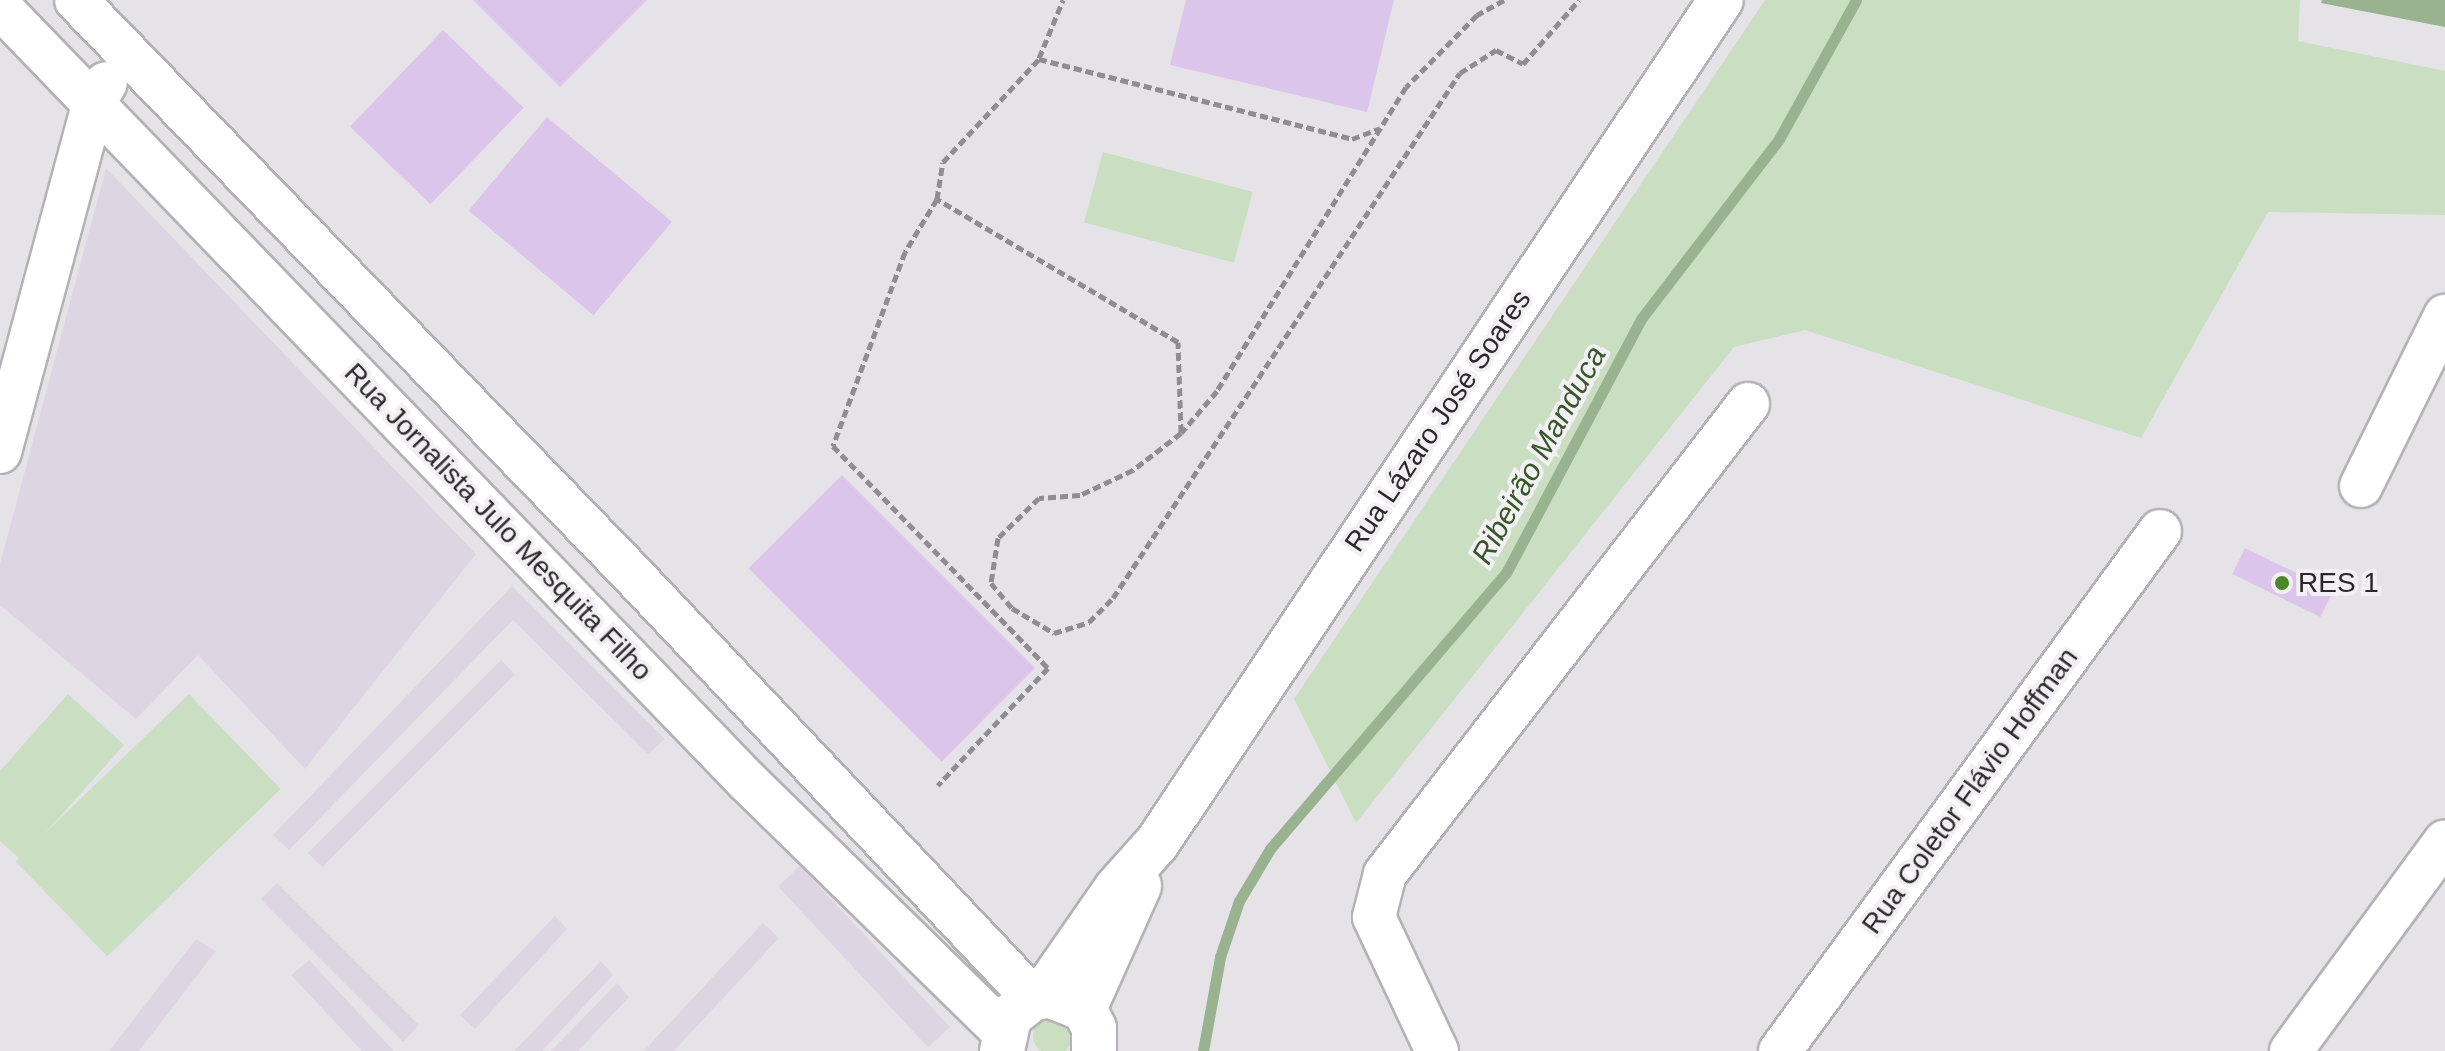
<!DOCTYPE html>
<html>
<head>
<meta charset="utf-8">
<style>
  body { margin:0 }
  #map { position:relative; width:2445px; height:1051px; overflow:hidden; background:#e6e3e8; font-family:Arial,sans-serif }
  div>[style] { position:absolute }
  .built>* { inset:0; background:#ddd6e2; transform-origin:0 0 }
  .green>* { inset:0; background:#cadec2; transform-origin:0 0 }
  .round { border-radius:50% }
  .water>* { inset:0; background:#99b290 }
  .stream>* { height:11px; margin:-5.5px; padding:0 5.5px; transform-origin:5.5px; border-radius:5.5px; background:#99b290 }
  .building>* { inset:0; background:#dbc5ea; transform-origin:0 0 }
  .path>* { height:5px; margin-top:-2.5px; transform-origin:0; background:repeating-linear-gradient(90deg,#908d91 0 8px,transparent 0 12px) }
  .roads { filter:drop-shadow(2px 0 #b4b2b6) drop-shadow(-2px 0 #b4b2b6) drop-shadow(0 2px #b4b2b6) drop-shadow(0 -2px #b4b2b6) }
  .minor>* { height:42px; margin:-21px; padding:0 21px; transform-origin:21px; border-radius:21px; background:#fff }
  .major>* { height:44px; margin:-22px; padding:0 22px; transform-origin:22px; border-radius:22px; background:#fff }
  .dots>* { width:22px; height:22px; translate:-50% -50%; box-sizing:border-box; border:4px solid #f3f0f5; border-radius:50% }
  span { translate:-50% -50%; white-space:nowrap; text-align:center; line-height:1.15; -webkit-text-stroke:8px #f3f0f5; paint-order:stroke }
  .street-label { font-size:28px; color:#2a292a }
  .poi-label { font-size:28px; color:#2a292a }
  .left { translate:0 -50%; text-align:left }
  .water-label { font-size:30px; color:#355826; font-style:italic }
</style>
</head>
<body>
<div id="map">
  <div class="built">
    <div style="clip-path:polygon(106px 168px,476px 554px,305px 769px,198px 655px,136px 719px,0 605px,0 564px)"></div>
    <div style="clip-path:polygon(512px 586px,665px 739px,648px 754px,513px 620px,289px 850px,273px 835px)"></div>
    <div style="left:501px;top:660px;width:20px;height:273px;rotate:45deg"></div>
    <div style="left:800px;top:866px;width:220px;height:30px;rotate:47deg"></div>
    <div style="left:277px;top:883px;width:201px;height:23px;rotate:45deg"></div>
    <div style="clip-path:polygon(555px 916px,567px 929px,475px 1029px,460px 1015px)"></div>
    <div style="left:763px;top:923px;width:22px;height:183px;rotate:43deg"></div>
    <div style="clip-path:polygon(196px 939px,216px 951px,139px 1051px,109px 1051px)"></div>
    <div style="clip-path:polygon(309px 960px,394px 1051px,362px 1051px,291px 975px)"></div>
    <div style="clip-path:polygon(601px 961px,613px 975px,542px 1051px,514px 1051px)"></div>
    <div style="clip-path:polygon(617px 983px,629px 997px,578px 1051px,551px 1051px)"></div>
  </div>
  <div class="green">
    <div style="clip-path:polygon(1765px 0,2300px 0,2298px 41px,2445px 71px,2445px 215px,2268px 212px,2141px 438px,1805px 330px,1734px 347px,1356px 823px,1294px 699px)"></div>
    <div style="left:1103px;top:152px;width:155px;height:73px;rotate:15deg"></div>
    <div style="clip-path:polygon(68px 694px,124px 745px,21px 860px,0 841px,0 771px)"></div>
    <div style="left:189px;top:694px;width:132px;height:241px;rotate:46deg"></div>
    <div class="round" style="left:1033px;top:1015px;width:40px;height:40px"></div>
  </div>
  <div class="water">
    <div style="clip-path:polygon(2322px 0,2445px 0,2445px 27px,2321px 3px)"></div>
  </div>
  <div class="stream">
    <div style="left:1203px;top:1051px;width:96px;rotate:-79.7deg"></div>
    <div style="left:1220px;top:957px;width:59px;rotate:-71.3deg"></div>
    <div style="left:1239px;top:901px;width:61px;rotate:-59.2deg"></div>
    <div style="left:1270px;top:849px;width:363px;rotate:-49.5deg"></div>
    <div style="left:1506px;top:573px;width:288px;rotate:-62deg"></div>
    <div style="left:1641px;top:319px;width:227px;rotate:-52.5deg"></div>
    <div style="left:1779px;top:139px;width:159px;rotate:-61deg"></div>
  </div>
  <div class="building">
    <div style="clip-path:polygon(473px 0,647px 0,560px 87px)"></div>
    <div style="clip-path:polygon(1186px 0,1394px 0,1367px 112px,1170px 65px)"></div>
    <div style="left:443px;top:30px;width:112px;height:134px;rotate:44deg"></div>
    <div style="left:547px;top:117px;width:163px;height:122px;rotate:40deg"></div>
    <div style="left:842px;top:475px;width:273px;height:132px;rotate:45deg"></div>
    <div style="left:2245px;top:548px;width:98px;height:29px;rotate:26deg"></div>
  </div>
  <div class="path">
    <div style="left:1504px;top:0;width:31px;rotate:151deg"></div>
    <div style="left:1477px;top:15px;width:101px;rotate:134.6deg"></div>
    <div style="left:1406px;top:87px;width:358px;rotate:121.9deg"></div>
    <div style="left:1217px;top:391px;width:55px;rotate:130.6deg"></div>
    <div style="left:1181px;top:433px;width:61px;rotate:142.4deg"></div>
    <div style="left:1133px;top:470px;width:59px;rotate:154.7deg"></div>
    <div style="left:1080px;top:495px;width:41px;rotate:175.8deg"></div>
    <div style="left:1039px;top:498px;width:57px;rotate:135.7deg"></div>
    <div style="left:998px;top:538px;width:46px;rotate:98.8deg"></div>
    <div style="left:991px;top:583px;width:33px;rotate:50deg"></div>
    <div style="left:1012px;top:608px;width:49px;rotate:30.8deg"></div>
    <div style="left:1054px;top:633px;width:37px;rotate:-17deg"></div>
    <div style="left:1089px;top:622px;width:34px;rotate:-45deg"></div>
    <div style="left:1113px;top:598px;width:629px;rotate:-56.54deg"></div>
    <div style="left:1460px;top:73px;width:43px;rotate:-32.6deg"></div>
    <div style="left:1496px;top:50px;width:30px;rotate:27deg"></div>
    <div style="left:1523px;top:64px;width:85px;rotate:-48.8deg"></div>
    <div style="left:1039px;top:58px;width:63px;rotate:-67.5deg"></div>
    <div style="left:937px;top:199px;width:62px;rotate:121.1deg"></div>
    <div style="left:905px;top:252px;width:207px;rotate:110.4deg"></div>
    <div style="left:833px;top:446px;width:309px;rotate:45.9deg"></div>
    <div style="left:1048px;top:668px;width:161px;rotate:133.2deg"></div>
    <div style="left:1181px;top:432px;width:90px;rotate:-91.9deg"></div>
    <div style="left:1178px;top:342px;width:280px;rotate:-149.3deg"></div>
    <div style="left:937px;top:199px;width:37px;rotate:-81deg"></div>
    <div style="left:943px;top:162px;width:141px;rotate:-47deg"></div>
    <div style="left:1039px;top:59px;width:323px;rotate:14.3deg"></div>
    <div style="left:1352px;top:139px;width:30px;rotate:-21deg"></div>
  </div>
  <div class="roads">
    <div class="minor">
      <div style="left:76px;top:0;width:799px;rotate:45.91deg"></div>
      <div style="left:632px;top:574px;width:584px;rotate:46.6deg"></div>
      <div style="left:0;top:7px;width:1077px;rotate:46.02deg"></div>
      <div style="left:748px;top:782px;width:356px;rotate:44.4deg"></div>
      <div style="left:0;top:452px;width:362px;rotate:-75deg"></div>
      <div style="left:94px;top:102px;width:22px;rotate:-58deg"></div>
      <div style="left:2361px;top:486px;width:190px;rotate:-63.7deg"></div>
      <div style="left:1437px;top:1051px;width:148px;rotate:-115.2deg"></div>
      <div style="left:1374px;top:917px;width:44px;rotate:-75.7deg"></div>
      <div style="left:1385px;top:874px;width:594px;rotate:-52.32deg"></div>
      <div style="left:1780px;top:1051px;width:644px;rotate:-53.84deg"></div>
      <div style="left:2291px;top:1051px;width:260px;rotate:-53.7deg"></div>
    </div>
    <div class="major">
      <div style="left:1041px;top:997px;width:131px;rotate:-55.2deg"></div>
      <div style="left:1116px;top:889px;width:62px;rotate:-48.3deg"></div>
      <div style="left:1157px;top:843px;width:1014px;rotate:-56.22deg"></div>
      <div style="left:1084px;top:1009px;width:135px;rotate:-65.9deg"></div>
      <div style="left:1002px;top:1051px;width:35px;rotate:-78deg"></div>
      <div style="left:1009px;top:1017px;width:31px;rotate:-38deg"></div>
      <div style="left:1033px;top:998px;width:15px;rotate:-11deg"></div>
      <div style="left:1048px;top:995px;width:39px;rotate:21deg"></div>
      <div style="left:1084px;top:1009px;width:21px;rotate:62deg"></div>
      <div style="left:1094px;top:1028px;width:23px;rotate:90deg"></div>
    </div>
  </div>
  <div class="dots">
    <div style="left:2282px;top:583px;background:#498829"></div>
  </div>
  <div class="street-label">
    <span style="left:1438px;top:421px;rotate:-56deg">Rua Lázaro José Soares</span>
    <span style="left:498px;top:522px;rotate:46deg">Rua Jornalista Julo Mesquita Filho</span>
    <span style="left:1970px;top:791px;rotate:-54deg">Rua Coletor Flávio Hoffman</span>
  </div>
  <div class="poi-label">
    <span class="left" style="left:2298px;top:583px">RES 1</span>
  </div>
  <div class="water-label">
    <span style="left:1539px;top:455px;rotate:-61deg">Ribeirão Manduca</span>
  </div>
</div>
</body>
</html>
